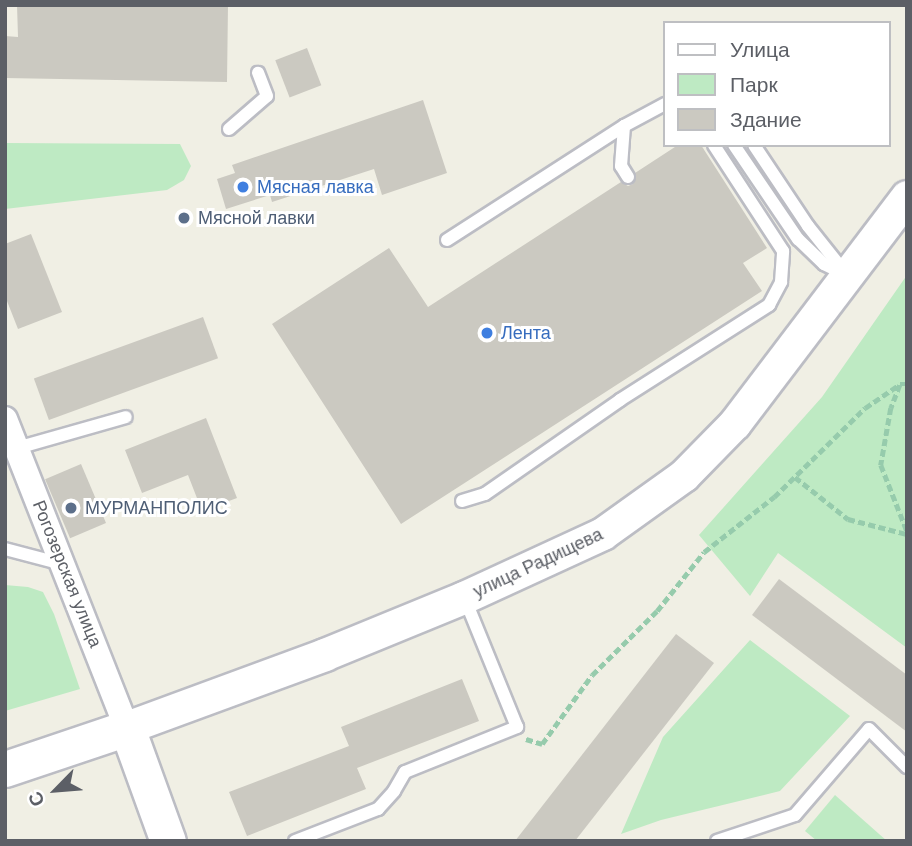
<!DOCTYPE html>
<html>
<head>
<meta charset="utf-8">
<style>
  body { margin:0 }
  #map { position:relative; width:912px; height:846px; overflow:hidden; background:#f0efe4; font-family:Helvetica,sans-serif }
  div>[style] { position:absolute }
  .green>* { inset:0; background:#beeac3 }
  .building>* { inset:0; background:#cbc9c1; transform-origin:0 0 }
  .path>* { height:4.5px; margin-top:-2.25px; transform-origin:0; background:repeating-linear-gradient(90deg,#96cbac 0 7px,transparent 0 10.5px) }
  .roads { filter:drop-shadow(2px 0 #bcbdc4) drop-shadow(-2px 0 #bcbdc4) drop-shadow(0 2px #bcbdc4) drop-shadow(0 -2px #bcbdc4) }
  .service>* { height:12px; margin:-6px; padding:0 6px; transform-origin:6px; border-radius:6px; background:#fff }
  .minor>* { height:24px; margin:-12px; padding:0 12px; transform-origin:12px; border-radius:12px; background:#fff }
  .tertiary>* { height:32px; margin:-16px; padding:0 16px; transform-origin:16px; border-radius:16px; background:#fff }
  .secondary>* { height:35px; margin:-17.5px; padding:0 17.5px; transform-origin:17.5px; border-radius:17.5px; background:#fff }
  .dots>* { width:19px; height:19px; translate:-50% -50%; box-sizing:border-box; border:4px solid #fff; border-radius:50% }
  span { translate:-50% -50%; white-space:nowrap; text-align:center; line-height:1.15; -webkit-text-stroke:6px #fff; paint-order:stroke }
  .shop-label { font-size:18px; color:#366cbe }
  .left { translate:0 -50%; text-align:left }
  .service-label { font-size:18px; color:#4e5e75 }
  .street-label { font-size:18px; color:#5c5f66 }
  .frame { position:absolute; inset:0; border:7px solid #5c5f66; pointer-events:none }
  .legend { position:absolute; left:663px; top:21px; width:228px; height:126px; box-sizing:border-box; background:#fff; border:2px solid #bebfc2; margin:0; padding:9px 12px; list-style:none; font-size:21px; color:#5c5f66 }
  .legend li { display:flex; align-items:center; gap:14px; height:35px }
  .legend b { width:35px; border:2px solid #bebfc2 }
  .north { position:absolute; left:21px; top:755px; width:70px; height:70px; -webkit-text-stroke:5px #fff; paint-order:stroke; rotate:245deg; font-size:19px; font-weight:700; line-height:28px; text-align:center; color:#5c5f66 }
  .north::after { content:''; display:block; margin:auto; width:24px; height:32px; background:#5c5f66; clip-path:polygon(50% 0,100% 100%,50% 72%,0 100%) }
</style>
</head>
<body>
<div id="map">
  <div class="green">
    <div style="clip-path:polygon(5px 143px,180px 144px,191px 166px,184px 180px,167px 190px,5px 209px)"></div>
    <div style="clip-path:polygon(907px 275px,907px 648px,778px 553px,750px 596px,699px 535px,822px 397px)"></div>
    <div style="clip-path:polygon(5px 585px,28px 587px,43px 592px,54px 614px,80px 689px,5px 711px)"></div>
    <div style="clip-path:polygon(750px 640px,850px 716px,780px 791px,661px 820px,621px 834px,663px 737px)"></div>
    <div style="clip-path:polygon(835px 795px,887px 841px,817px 841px,805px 831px)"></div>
  </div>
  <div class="building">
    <div style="clip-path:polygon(17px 5px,228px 5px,227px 82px,5px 78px,5px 36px,18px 37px)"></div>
    <div style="left:307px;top:48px;width:40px;height:34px;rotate:69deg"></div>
    <div style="clip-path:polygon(423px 100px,447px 173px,382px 195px,374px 169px,272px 202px,270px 195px,226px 209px,217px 179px,235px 173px,232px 165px)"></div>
    <div style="clip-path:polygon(678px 145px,701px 145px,767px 248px,743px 263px,762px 291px,401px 524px,272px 324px,389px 248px,428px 307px,621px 182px,628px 186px,633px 184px,635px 173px)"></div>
    <div style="clip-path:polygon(31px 234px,62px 312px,18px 329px,5px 296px,5px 244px)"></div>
    <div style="left:203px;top:317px;width:44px;height:180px;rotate:70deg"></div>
    <div style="clip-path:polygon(206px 418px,237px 498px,202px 511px,188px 475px,142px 493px,125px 450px)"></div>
    <div style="left:81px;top:464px;width:64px;height:39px;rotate:67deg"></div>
    <div style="clip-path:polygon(779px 579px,907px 675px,907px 732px,752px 615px)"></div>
    <div style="clip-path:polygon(676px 634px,714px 663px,575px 841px,515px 841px)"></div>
    <div style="clip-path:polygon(462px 679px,479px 721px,357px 768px,366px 789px,247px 836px,229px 792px,349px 746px,341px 727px)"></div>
  </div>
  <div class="path">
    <div style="left:900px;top:385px;width:25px;rotate:111deg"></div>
    <div style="left:891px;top:408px;width:58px;rotate:100deg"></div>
    <div style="left:881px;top:465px;width:71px;rotate:68.5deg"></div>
    <div style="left:795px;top:477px;width:68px;rotate:38.4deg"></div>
    <div style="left:848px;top:519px;width:61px;rotate:14.3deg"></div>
    <div style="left:526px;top:739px;width:17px;rotate:17deg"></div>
    <div style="left:542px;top:744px;width:85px;rotate:-54.1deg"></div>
    <div style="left:592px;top:675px;width:91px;rotate:-44.6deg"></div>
    <div style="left:657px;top:611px;width:75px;rotate:-51.5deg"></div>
    <div style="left:704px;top:552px;width:89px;rotate:-38.2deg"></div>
    <div style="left:774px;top:497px;width:127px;rotate:-44.4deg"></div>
    <div style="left:865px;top:408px;width:42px;rotate:-34.4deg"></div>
    <div style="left:900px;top:384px;width:7px"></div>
  </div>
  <div class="roads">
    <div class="service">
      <div style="left:229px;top:129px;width:50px;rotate:-41deg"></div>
      <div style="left:267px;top:96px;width:25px;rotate:-111deg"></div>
      <div style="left:734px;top:145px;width:114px;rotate:55.8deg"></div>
      <div style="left:798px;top:239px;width:36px;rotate:44deg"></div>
      <div style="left:824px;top:264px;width:25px;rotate:26deg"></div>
      <div style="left:847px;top:275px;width:63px;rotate:-128.5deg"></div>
      <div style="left:808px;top:226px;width:97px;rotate:-123.7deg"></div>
      <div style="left:628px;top:177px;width:13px;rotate:-122deg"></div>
      <div style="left:621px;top:166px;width:40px;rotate:-85.7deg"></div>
      <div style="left:624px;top:126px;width:47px;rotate:-28.2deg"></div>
      <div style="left:447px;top:240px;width:211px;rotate:-32.8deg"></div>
      <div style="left:17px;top:448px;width:113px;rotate:-15.9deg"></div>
      <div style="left:462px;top:501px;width:24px;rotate:-17deg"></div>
      <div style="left:485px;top:494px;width:165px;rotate:-34.8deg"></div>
      <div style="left:620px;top:400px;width:177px;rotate:-32.5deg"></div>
      <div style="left:769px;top:305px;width:26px;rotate:-62deg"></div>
      <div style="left:781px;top:282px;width:31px;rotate:-86deg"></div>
      <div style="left:783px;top:251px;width:126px;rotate:-123.1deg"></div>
      <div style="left:5px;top:549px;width:59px;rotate:14.7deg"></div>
      <div style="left:295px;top:841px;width:89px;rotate:-21.1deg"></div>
      <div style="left:378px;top:809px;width:24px;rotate:-48deg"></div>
      <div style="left:394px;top:791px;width:22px;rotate:-60deg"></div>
      <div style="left:405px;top:772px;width:121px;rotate:-21.9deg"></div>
      <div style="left:517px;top:727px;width:138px;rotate:-112.1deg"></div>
      <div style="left:717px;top:841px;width:82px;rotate:-18.4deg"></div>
      <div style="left:795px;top:815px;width:113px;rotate:-49.3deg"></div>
      <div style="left:869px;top:729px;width:54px;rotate:45deg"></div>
    </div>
    <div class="minor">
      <div style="left:5px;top:419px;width:332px;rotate:68.5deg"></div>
    </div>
    <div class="tertiary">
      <div style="left:127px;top:728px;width:211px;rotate:-20.2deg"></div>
      <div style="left:325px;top:655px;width:150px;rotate:-22.3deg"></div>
      <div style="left:464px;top:598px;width:153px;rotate:-24.7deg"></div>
      <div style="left:603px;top:534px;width:100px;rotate:-35.6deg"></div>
      <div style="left:684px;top:476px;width:73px;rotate:-45.6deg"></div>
      <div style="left:735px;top:424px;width:285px;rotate:-52.8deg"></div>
    </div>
    <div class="secondary">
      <div style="left:5px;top:769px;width:129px;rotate:-18.6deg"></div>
      <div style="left:127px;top:728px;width:120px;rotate:70.1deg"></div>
    </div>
  </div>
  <div class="dots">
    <div style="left:243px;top:187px;background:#3f7fe0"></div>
    <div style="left:184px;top:218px;background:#5c6f8a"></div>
    <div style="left:487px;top:333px;background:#3f7fe0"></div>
    <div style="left:71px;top:508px;background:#5c6f8a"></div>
  </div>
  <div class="shop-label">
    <span class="left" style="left:257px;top:187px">Мясная лавка</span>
    <span class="left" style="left:501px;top:333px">Лента</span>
  </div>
  <div class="service-label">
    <span class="left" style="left:198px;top:218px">Мясной лавки</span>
    <span class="left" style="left:85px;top:508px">МУРМАНПОЛИС</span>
  </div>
  <div class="street-label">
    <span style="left:538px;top:563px;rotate:-25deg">улица Радищева</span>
    <span style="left:67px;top:574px;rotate:68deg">Рогозерская улица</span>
  </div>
  <div class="frame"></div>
  <ul class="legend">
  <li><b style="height:9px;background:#fff"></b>Улица</li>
  <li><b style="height:19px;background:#beeac3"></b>Парк</li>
  <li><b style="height:19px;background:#cbc9c1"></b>Здание</li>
  </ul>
  <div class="north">С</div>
</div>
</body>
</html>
